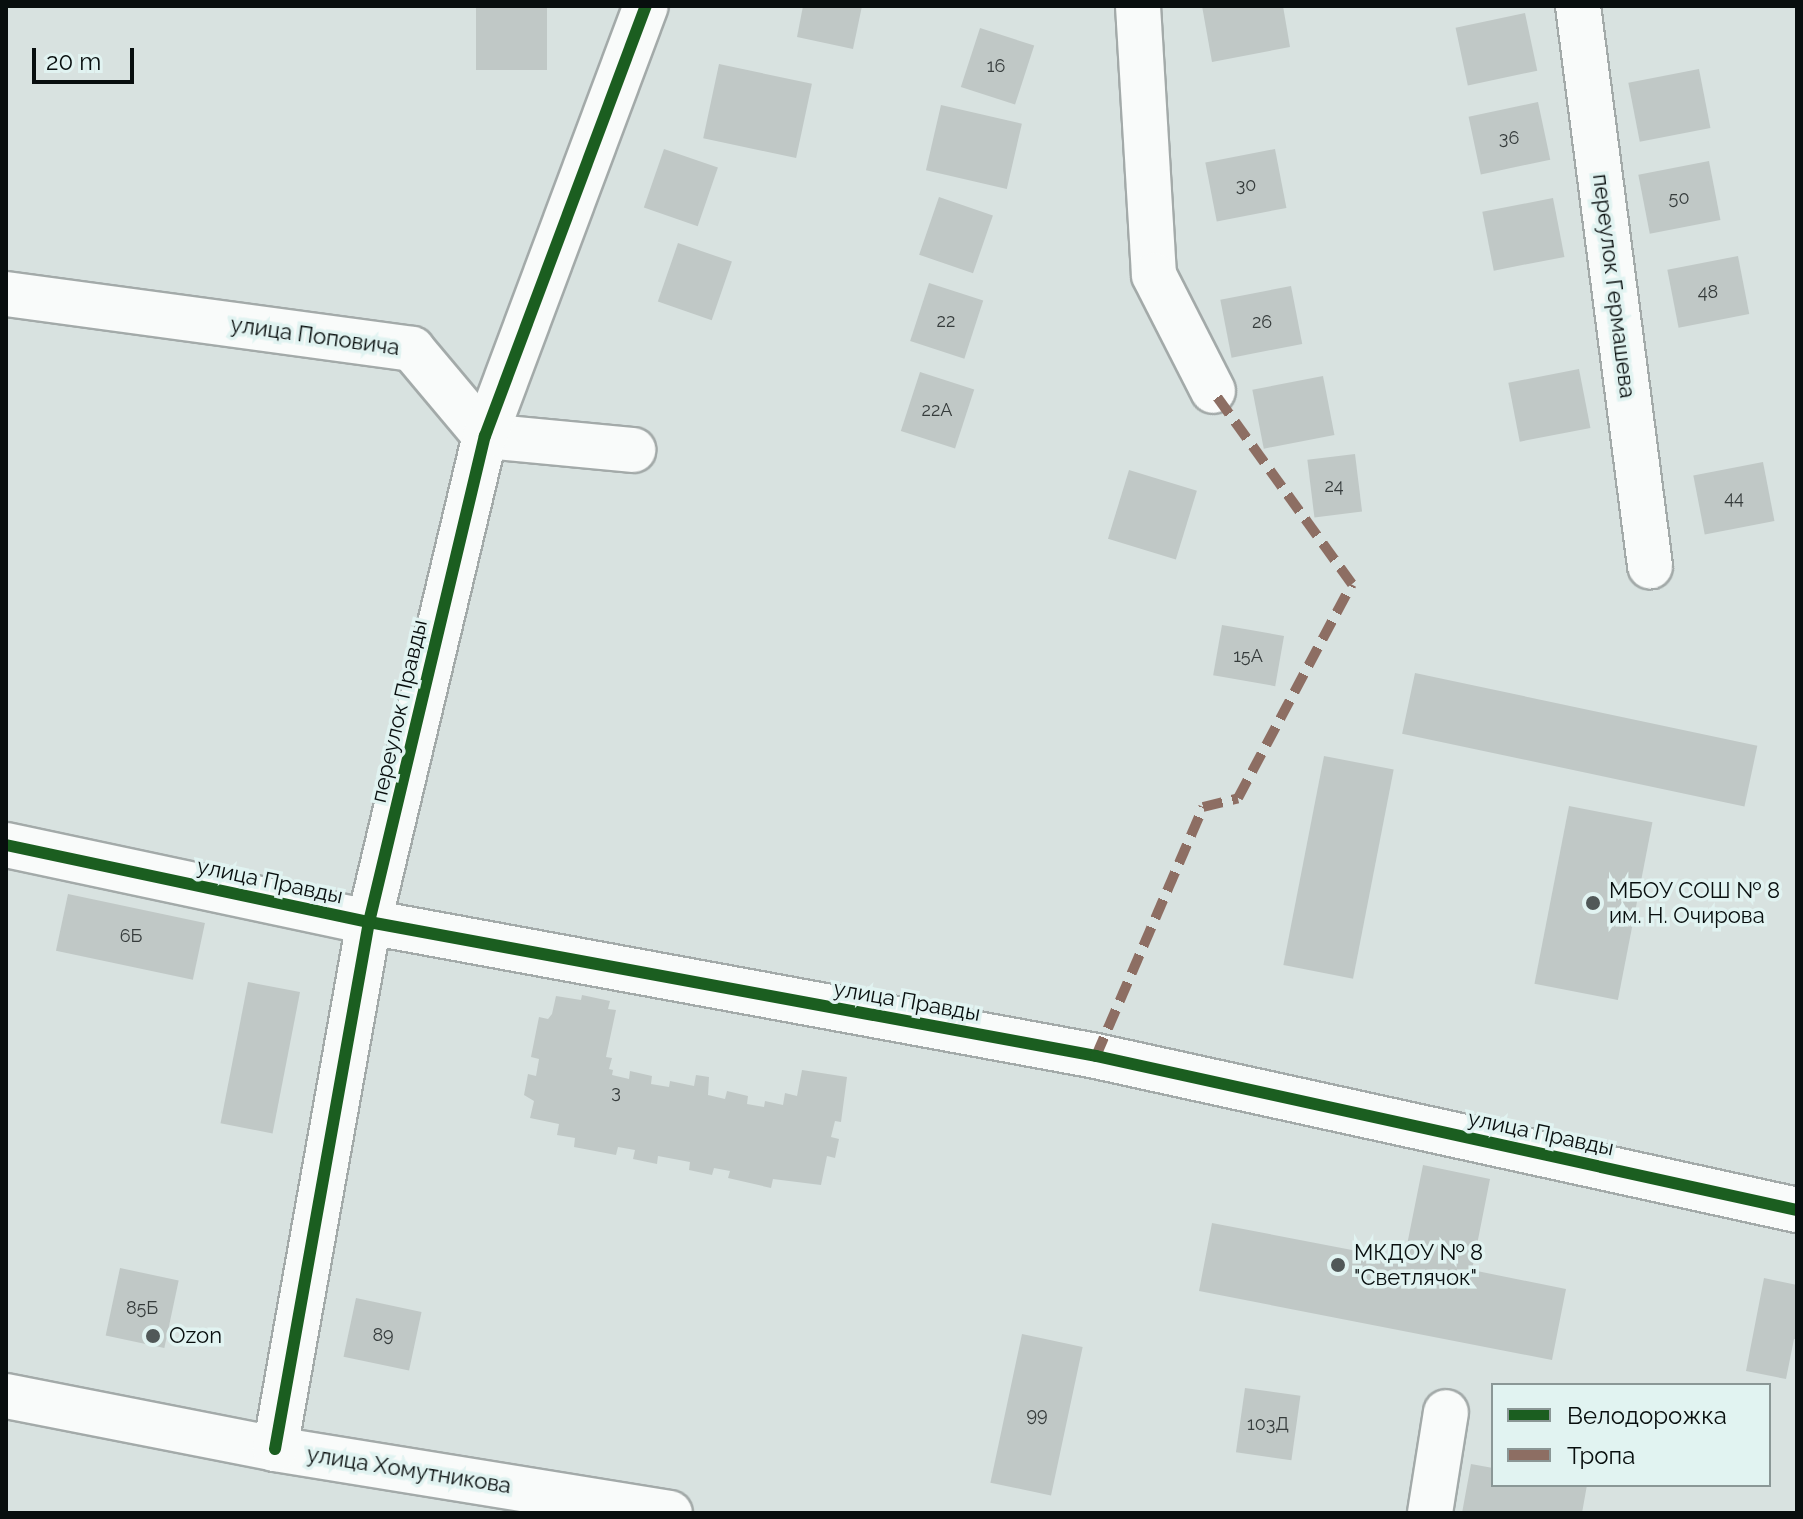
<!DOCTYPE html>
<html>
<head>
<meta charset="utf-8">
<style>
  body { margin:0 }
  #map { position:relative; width:1803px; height:1519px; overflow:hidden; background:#d8e2e0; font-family:Raleway,sans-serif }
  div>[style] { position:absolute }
  .building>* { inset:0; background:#c0c8c6; transform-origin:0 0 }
  .roads { filter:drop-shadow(2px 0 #a3aaa9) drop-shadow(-2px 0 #a3aaa9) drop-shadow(0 2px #a3aaa9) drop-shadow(0 -2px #a3aaa9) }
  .minor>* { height:44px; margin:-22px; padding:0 22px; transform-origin:22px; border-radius:22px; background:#f9fbfa }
  .quiet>* { height:10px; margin-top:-5px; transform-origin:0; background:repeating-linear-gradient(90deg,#8d6e63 0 20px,transparent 0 30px) }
  .cycleway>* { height:12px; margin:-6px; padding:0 6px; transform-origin:6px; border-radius:6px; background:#1b5e20 }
  .dots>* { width:22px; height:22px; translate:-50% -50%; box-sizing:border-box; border:4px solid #e1f3f1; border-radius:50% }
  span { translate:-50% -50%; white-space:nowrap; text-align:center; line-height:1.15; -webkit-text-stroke:7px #e1f3f1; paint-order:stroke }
  .number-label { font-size:18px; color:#363c3c }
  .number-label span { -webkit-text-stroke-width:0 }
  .street-label { font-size:22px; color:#080e0e }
  .poi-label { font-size:22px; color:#080e0e }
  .left { translate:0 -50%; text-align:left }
  .frame { position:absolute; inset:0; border:8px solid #080e0e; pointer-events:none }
  .legend { position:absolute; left:1491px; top:1383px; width:280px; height:104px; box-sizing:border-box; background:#e1f3f1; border:2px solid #8a9796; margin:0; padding:10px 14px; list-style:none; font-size:24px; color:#080e0e }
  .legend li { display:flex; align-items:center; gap:16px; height:40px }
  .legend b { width:40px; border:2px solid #8a9796 }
  .scale { position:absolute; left:32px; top:48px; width:102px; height:36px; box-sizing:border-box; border:4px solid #080e0e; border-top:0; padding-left:10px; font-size:24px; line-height:28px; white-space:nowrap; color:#080e0e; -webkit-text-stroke:6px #e1f3f1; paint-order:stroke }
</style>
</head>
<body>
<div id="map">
  <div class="building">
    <div style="left:476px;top:6px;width:71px;height:64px"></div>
    <div style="clip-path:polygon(803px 6px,862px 6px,853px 49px,797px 37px)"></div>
    <div style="clip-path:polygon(1202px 6px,1283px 6px,1290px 47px,1212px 62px)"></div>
    <div style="left:1525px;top:13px;width:59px;height:71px;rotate:78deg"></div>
    <div style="left:980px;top:28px;width:57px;height:62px;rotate:18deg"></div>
    <div style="left:719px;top:64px;width:95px;height:76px;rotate:12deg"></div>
    <div style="left:1699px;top:69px;width:60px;height:72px;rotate:79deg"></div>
    <div style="left:1538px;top:102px;width:59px;height:71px;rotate:78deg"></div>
    <div style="left:941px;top:105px;width:83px;height:67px;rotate:13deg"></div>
    <div style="left:664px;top:149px;width:57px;height:62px;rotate:19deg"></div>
    <div style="left:1275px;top:149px;width:60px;height:71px;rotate:79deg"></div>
    <div style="left:1709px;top:161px;width:60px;height:72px;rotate:79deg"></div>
    <div style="left:939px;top:197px;width:57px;height:61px;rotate:19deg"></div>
    <div style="left:1553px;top:198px;width:60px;height:72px;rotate:79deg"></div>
    <div style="left:678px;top:243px;width:57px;height:62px;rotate:19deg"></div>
    <div style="left:1738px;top:256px;width:59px;height:72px;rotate:79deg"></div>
    <div style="left:929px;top:283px;width:57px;height:61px;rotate:18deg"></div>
    <div style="left:1291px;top:286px;width:59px;height:72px;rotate:79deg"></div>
    <div style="left:1579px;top:369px;width:60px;height:72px;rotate:79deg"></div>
    <div style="left:920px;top:372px;width:57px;height:62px;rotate:18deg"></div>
    <div style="left:1323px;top:376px;width:60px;height:72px;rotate:79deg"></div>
    <div style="left:1355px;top:454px;width:58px;height:48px;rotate:83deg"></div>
    <div style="left:1763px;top:462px;width:60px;height:71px;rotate:79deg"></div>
    <div style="left:1129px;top:470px;width:71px;height:72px;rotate:17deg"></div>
    <div style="left:1222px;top:625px;width:63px;height:51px;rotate:10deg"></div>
    <div style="left:1415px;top:673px;width:350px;height:62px;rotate:12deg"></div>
    <div style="left:1324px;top:756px;width:71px;height:213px;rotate:11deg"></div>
    <div style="left:1569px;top:806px;width:85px;height:181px;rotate:11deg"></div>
    <div style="left:68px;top:894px;width:140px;height:58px;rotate:12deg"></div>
    <div style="left:248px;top:982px;width:53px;height:144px;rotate:11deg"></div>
    <div style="clip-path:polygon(582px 995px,610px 1001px,608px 1009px,616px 1010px,606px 1057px,612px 1058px,609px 1069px,613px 1070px,612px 1075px,629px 1079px,630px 1071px,652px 1076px,651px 1084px,669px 1087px,670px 1081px,694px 1086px,696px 1075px,709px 1077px,708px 1095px,725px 1099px,727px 1091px,748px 1096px,747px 1104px,764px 1107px,765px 1101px,783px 1105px,785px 1093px,797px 1096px,802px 1070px,847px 1077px,841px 1122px,835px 1121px,831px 1137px,839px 1139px,835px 1158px,827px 1156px,821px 1185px,773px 1179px,771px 1188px,728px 1178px,730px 1171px,714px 1168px,712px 1175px,689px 1170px,690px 1162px,658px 1156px,657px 1164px,633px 1159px,635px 1150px,618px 1147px,616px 1155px,574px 1147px,575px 1138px,557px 1135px,559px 1124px,530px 1118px,534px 1101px,524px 1095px,528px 1074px,536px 1076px,539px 1059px,531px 1057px,539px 1017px,548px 1019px,552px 1014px,556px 996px,581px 1000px)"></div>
    <div style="clip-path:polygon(1423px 1165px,1490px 1179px,1472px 1270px,1566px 1289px,1552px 1360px,1199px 1291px,1212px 1223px,1404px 1260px)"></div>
    <div style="left:120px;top:1268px;width:60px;height:69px;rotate:12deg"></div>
    <div style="clip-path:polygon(1764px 1278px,1797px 1285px,1797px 1339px,1794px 1339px,1786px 1379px,1746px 1371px)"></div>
    <div style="left:356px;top:1298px;width:67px;height:60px;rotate:12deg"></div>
    <div style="left:1022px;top:1334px;width:62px;height:152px;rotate:12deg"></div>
    <div style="left:1245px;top:1388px;width:56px;height:65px;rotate:8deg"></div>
    <div style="clip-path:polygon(1471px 1464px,1493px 1468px,1493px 1485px,1587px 1485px,1582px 1513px,1462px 1513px)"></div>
  </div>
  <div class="roads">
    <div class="minor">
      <div style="left:1138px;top:6px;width:269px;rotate:86.6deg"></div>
      <div style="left:1154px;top:275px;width:130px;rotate:63deg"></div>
      <div style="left:1578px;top:6px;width:565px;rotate:82.67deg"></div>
      <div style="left:6px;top:294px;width:410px;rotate:7.7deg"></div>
      <div style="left:412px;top:349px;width:114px;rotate:50deg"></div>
      <div style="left:485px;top:436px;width:149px;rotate:5.4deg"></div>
      <div style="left:6px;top:845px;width:371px;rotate:12deg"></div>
      <div style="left:369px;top:922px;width:739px;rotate:10.44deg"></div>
      <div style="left:1096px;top:1056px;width:718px;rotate:12.39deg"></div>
      <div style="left:6px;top:1396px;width:274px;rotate:11.1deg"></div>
      <div style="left:275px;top:1449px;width:400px;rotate:9.2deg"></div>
      <div style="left:275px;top:1449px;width:535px;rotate:-79.89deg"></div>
      <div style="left:369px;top:922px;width:500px;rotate:-76.6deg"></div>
      <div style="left:485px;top:436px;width:459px;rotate:-69.5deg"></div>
      <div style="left:1430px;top:1513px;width:102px;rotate:-81deg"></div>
    </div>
  </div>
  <div class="quiet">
    <div style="left:1096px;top:1056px;width:271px;rotate:-66.7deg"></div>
    <div style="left:1203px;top:807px;width:36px;rotate:-14deg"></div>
    <div style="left:1238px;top:798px;width:242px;rotate:-62deg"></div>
    <div style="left:1352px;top:584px;width:238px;rotate:-125.8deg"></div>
  </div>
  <div class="cycleway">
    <div style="left:6px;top:845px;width:371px;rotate:12deg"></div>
    <div style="left:369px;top:922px;width:739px;rotate:10.44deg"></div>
    <div style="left:1096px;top:1056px;width:718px;rotate:12.39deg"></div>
    <div style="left:275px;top:1449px;width:535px;rotate:-79.89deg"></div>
    <div style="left:369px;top:922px;width:500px;rotate:-76.6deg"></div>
    <div style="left:485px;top:436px;width:459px;rotate:-69.5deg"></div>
  </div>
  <div class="dots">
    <div style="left:1593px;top:903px;background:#515858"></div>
    <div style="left:1338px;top:1265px;background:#515858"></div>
    <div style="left:153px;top:1336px;background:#515858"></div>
  </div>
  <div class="number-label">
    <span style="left:996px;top:66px">16</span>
    <span style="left:1509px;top:138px">36</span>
    <span style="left:1246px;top:185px">30</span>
    <span style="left:1679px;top:198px">50</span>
    <span style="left:1708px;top:292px">48</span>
    <span style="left:946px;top:321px">22</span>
    <span style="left:1262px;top:322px">26</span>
    <span style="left:937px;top:410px">22А</span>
    <span style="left:1334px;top:486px">24</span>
    <span style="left:1734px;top:498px">44</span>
    <span style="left:1248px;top:656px">15А</span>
    <span style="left:131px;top:936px">6Б</span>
    <span style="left:616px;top:1092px">3</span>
    <span style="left:142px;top:1308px">85Б</span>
    <span style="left:383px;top:1335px">89</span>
    <span style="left:1037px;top:1415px">99</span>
    <span style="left:1268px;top:1424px">103Д</span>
  </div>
  <div class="street-label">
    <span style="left:1614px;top:286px;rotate:83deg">переулок Гермашева</span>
    <span style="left:315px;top:336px;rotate:8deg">улица Поповича</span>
    <span style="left:399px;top:711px;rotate:-77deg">переулок Правды</span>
    <span style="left:270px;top:881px;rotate:12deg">улица Правды</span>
    <span style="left:907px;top:1001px;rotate:10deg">улица Правды</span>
    <span style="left:1541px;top:1133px;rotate:12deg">улица Правды</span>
    <span style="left:409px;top:1470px;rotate:9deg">улица Хомутникова</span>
  </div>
  <div class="poi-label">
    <span class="left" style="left:1609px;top:903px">МБОУ СОШ № 8<br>им. Н. Очирова</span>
    <span class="left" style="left:1354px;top:1265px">МКДОУ № 8<br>"Светлячок"</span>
    <span class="left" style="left:169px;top:1336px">Ozon</span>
  </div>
  <div class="frame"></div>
  <ul class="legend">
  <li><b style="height:10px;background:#1b5e20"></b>Велодорожка</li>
  <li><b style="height:10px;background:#8d6e63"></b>Тропа</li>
  </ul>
  <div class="scale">20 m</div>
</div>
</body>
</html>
